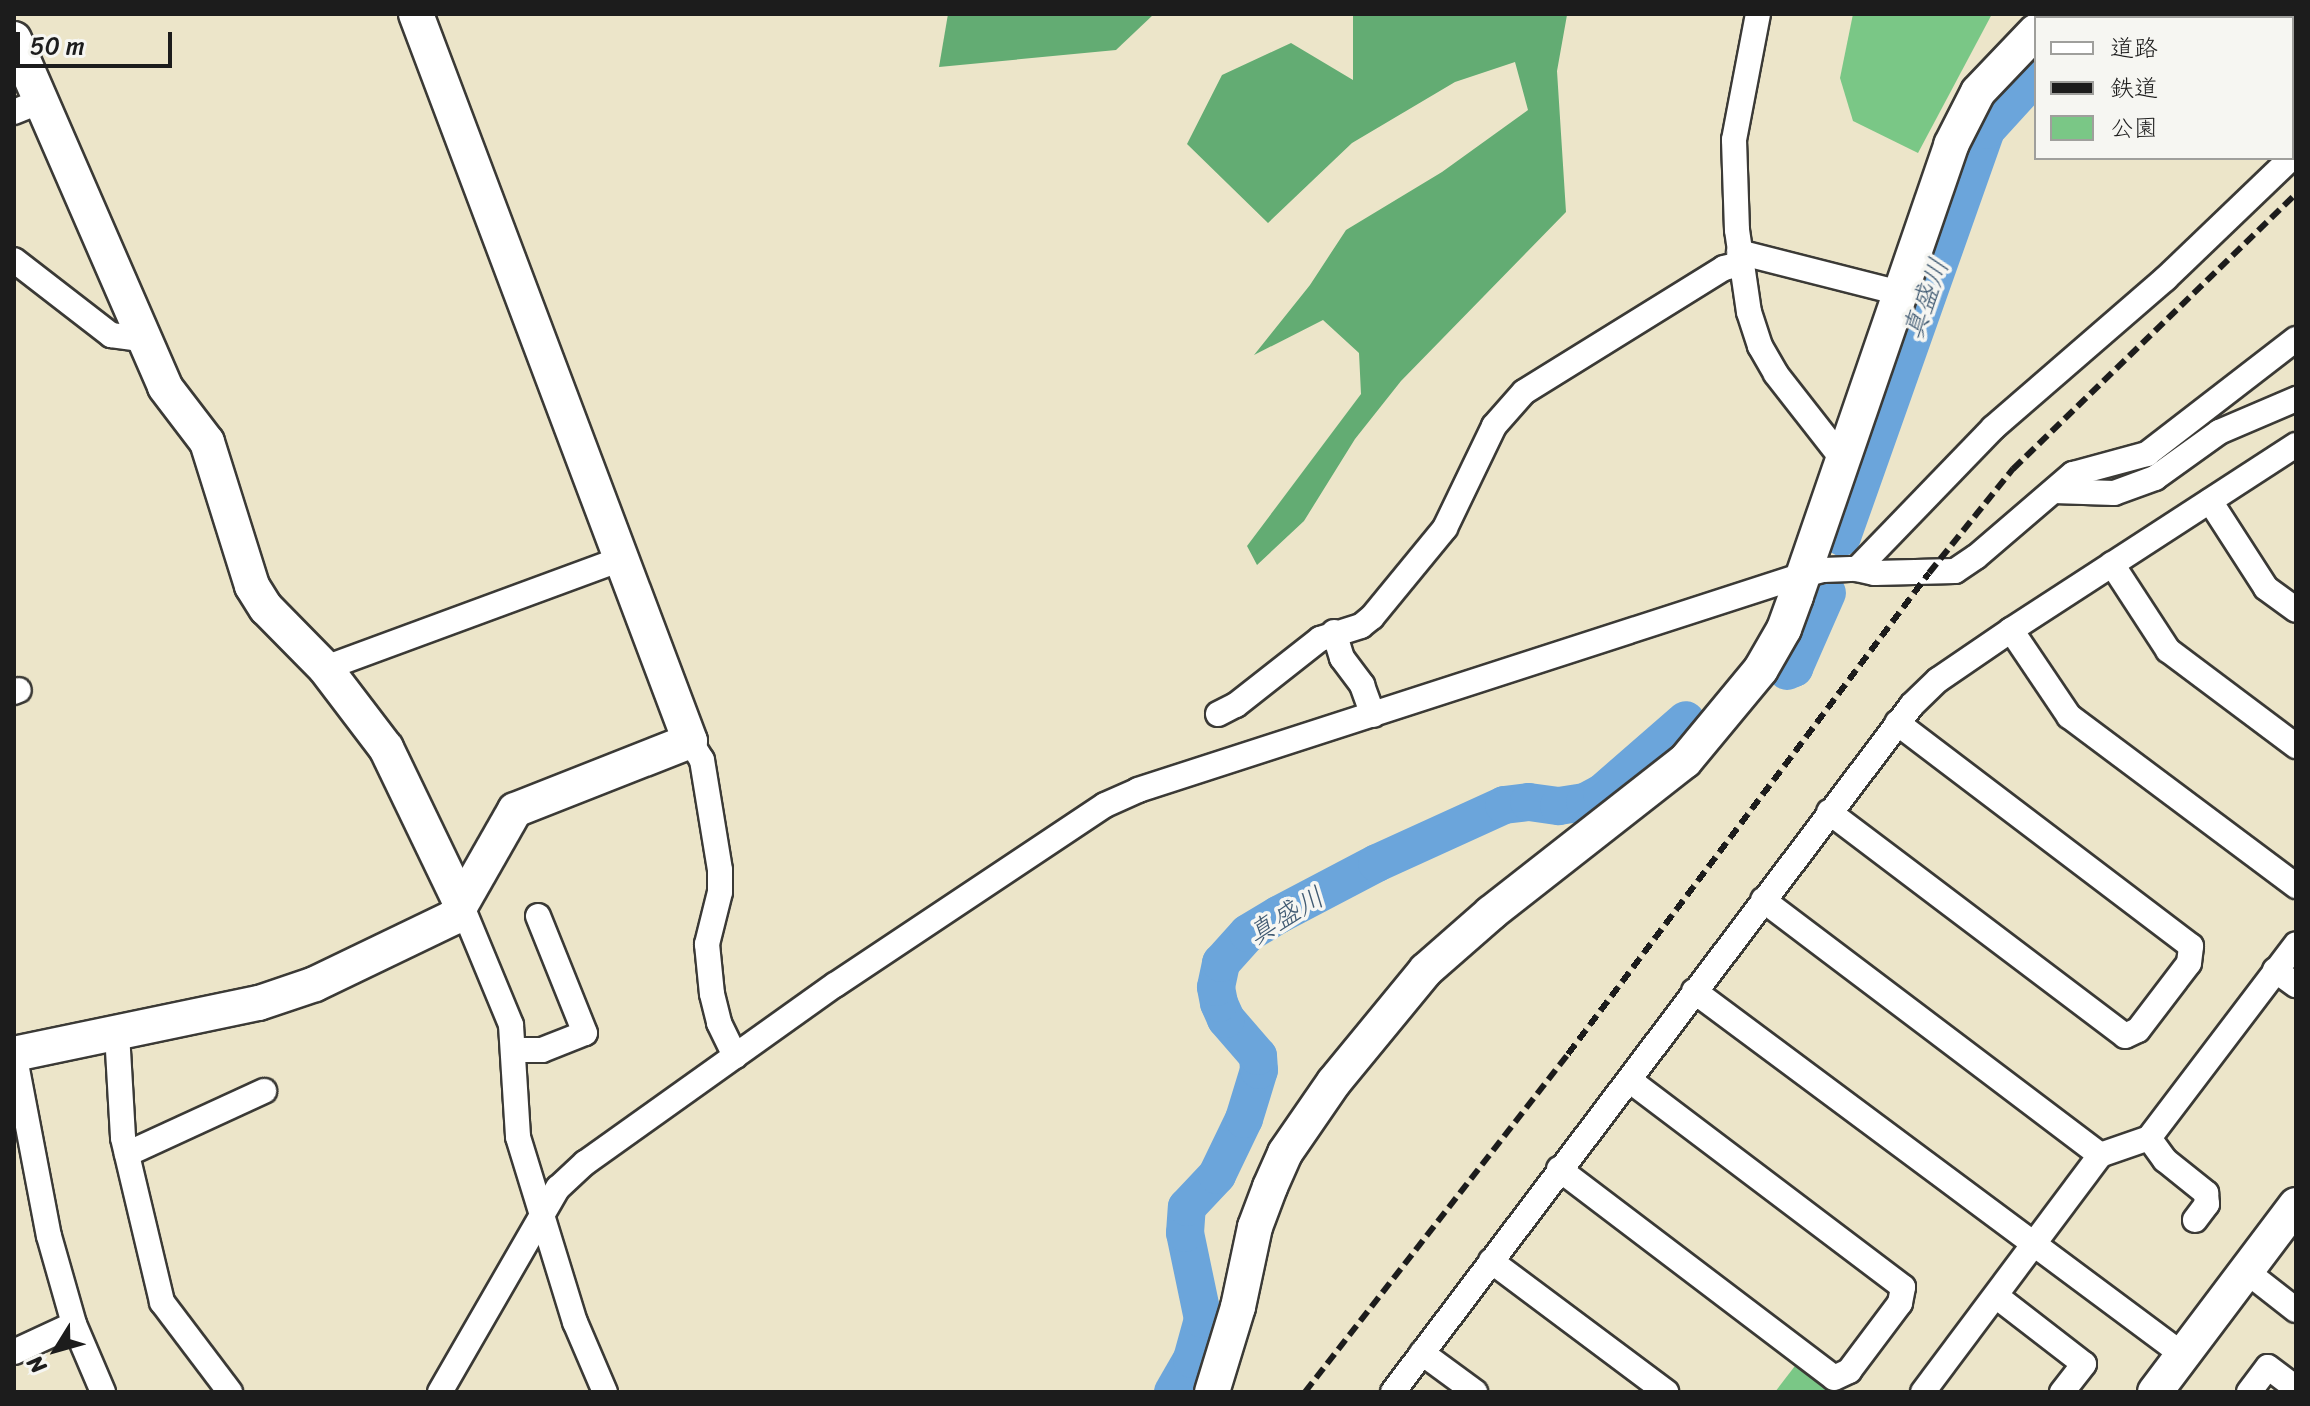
<!DOCTYPE html>
<html>
<head>
<meta charset="utf-8">
<style>
  body { margin:0 }
  #map { position:relative; width:2310px; height:1406px; overflow:hidden; background:#ece5c9; font-family:Sriracha,"Klee One",sans-serif }
  div>[style] { position:absolute }
  .green>* { inset:0; background:#7ac786 }
  .forest>* { inset:0; background:#63ac73 }
  .river>* { height:38px; margin:-19px; padding:0 19px; transform-origin:19px; border-radius:19px; background:#6ba5db }
  .roads { filter:drop-shadow(2px 0 #3b3a36) drop-shadow(-2px 0 #3b3a36) drop-shadow(0 2px #3b3a36) drop-shadow(0 -2px #3b3a36) }
  .street>* { height:24px; margin:-12px; padding:0 12px; transform-origin:12px; border-radius:12px; background:#fff }
  .secondary>* { height:34px; margin:-17px; padding:0 17px; transform-origin:17px; border-radius:17px; background:#fff }
  .rail>* { height:6px; margin-top:-3px; transform-origin:0; background:repeating-linear-gradient(90deg,#1c1c1c 0 12px,transparent 0 18px) }
  span { translate:-50% -50%; white-space:nowrap; text-align:center; line-height:1.15; -webkit-text-stroke:7px #f6f6f2; paint-order:stroke }
  .water-label { font-size:28px; color:#405a72; font-style:italic }
  .frame { position:absolute; inset:0; border:16px solid #1c1c1c; pointer-events:none }
  .legend { position:absolute; left:2034px; top:16px; width:260px; height:144px; box-sizing:border-box; background:#f6f6f2; border:2px solid #9f9f9c; margin:0; padding:10px 14px; list-style:none; font-size:24px; color:#1c1c1c }
  .legend li { display:flex; align-items:center; gap:16px; height:40px }
  .legend b { width:40px; border:2px solid #9f9f9c }
  .north { position:absolute; left:16px; top:1310px; width:80px; height:80px; -webkit-text-stroke:6px #f6f6f2; paint-order:stroke; rotate:233deg; font-size:22px; font-weight:700; line-height:32px; text-align:center; color:#1c1c1c }
  .north::after { content:''; display:block; margin:auto; width:28px; height:36px; background:#1c1c1c; clip-path:polygon(50% 0,100% 100%,50% 72%,0 100%) }
  .scale { position:absolute; left:16px; top:32px; width:156px; height:36px; box-sizing:border-box; border:4px solid #1c1c1c; border-top:0; padding-left:10px; font-size:24px; line-height:28px; white-space:nowrap; color:#1c1c1c; -webkit-text-stroke:6px #f6f6f2; paint-order:stroke }
</style>
</head>
<body>
<div id="map">
  <div class="green">
    <div style="clip-path:polygon(1853px 14px,1992px 14px,1918px 153px,1853px 121px,1840px 78px)"></div>
    <div style="clip-path:polygon(1798px 1362px,1838px 1392px,1775px 1392px)"></div>
  </div>
  <div class="forest">
    <div style="clip-path:polygon(948px 14px,1154px 14px,1116px 50px,939px 67px)"></div>
    <div style="clip-path:polygon(1353px 14px,1582px 14px,1567px 15px,1557px 71px,1566px 212px,1401px 381px,1355px 439px,1304px 521px,1257px 565px,1247px 546px,1361px 394px,1359px 353px,1323px 320px,1254px 355px,1310px 285px,1346px 230px,1442px 172px,1528px 110px,1515px 62px,1455px 82px,1352px 143px,1268px 223px,1187px 144px,1222px 75px,1291px 43px,1353px 80px)"></div>
  </div>
  <div class="river">
    <div style="left:2121px;top:18px;width:6px;rotate:-45deg"></div>
    <div style="left:1842px;top:537px;width:432px;rotate:-70.5deg"></div>
    <div style="left:1986px;top:130px;width:74px;rotate:-47.7deg"></div>
    <div style="left:1787px;top:671px;width:8px;rotate:-23deg"></div>
    <div style="left:1794px;top:668px;width:82px;rotate:-66.3deg"></div>
    <div style="left:1173px;top:1392px;width:38px;rotate:-60deg"></div>
    <div style="left:1192px;top:1359px;width:41px;rotate:-74.6deg"></div>
    <div style="left:1203px;top:1319px;width:88px;rotate:-101.8deg"></div>
    <div style="left:1185px;top:1233px;width:26px;rotate:-86deg"></div>
    <div style="left:1187px;top:1207px;width:44px;rotate:-46.8deg"></div>
    <div style="left:1217px;top:1175px;width:62px;rotate:-64.3deg"></div>
    <div style="left:1244px;top:1119px;width:51px;rotate:-73deg"></div>
    <div style="left:1259px;top:1070px;width:14px;rotate:-94deg"></div>
    <div style="left:1258px;top:1056px;width:49px;rotate:-130.9deg"></div>
    <div style="left:1226px;top:1019px;width:17px;rotate:-114deg"></div>
    <div style="left:1219px;top:1003px;width:16px;rotate:-101deg"></div>
    <div style="left:1216px;top:987px;width:25px;rotate:-78deg"></div>
    <div style="left:1221px;top:963px;width:40px;rotate:-48deg"></div>
    <div style="left:1248px;top:933px;width:35px;rotate:-31deg"></div>
    <div style="left:1278px;top:915px;width:112px;rotate:-27.7deg"></div>
    <div style="left:1377px;top:863px;width:140px;rotate:-24.5deg"></div>
    <div style="left:1504px;top:805px;width:25px;rotate:-7deg"></div>
    <div style="left:1529px;top:802px;width:30px;rotate:8deg"></div>
    <div style="left:1559px;top:806px;width:26px;rotate:-9deg"></div>
    <div style="left:1585px;top:802px;width:19px;rotate:-28deg"></div>
    <div style="left:1602px;top:793px;width:111px;rotate:-41deg"></div>
  </div>
  <div class="roads">
    <div class="street">
      <div style="left:1758px;top:14px;width:128px;rotate:100.8deg"></div>
      <div style="left:1734px;top:140px;width:90px;rotate:88.1deg"></div>
      <div style="left:1737px;top:230px;width:83px;rotate:81.7deg"></div>
      <div style="left:1749px;top:312px;width:36px;rotate:72deg"></div>
      <div style="left:1760px;top:346px;width:32px;rotate:60deg"></div>
      <div style="left:1776px;top:374px;width:110px;rotate:52deg"></div>
      <div style="left:14px;top:112px;width:29px;rotate:-22deg"></div>
      <div style="left:1739px;top:252px;width:166px;rotate:14.3deg"></div>
      <div style="left:14px;top:260px;width:123px;rotate:37.7deg"></div>
      <div style="left:111px;top:335px;width:34px;rotate:8deg"></div>
      <div style="left:2054px;top:491px;width:60px;rotate:1.9deg"></div>
      <div style="left:2114px;top:493px;width:44px;rotate:-20.1deg"></div>
      <div style="left:2155px;top:478px;width:79px;rotate:-35.7deg"></div>
      <div style="left:2219px;top:432px;width:84px;rotate:-23.2deg"></div>
      <div style="left:2210px;top:501px;width:103px;rotate:57.2deg"></div>
      <div style="left:2266px;top:588px;width:37px;rotate:36deg"></div>
      <div style="left:2112px;top:564px;width:103px;rotate:56.9deg"></div>
      <div style="left:2168px;top:650px;width:160px;rotate:36.9deg"></div>
      <div style="left:1857px;top:569px;width:196px;rotate:-46deg"></div>
      <div style="left:1993px;top:428px;width:228px;rotate:-40.9deg"></div>
      <div style="left:2165px;top:279px;width:175px;rotate:-43.8deg"></div>
      <div style="left:2011px;top:630px;width:104px;rotate:56deg"></div>
      <div style="left:2069px;top:716px;width:284px;rotate:36.8deg"></div>
      <div style="left:1334px;top:632px;width:27px;rotate:73deg"></div>
      <div style="left:1342px;top:658px;width:34px;rotate:53deg"></div>
      <div style="left:1362px;top:685px;width:32px;rotate:70deg"></div>
      <div style="left:325px;top:668px;width:315px;rotate:-20.2deg"></div>
      <div style="left:14px;top:692px;width:5px;rotate:-22deg"></div>
      <div style="left:1218px;top:714px;width:20px;rotate:-27deg"></div>
      <div style="left:1236px;top:705px;width:107px;rotate:-38.2deg"></div>
      <div style="left:1320px;top:639px;width:43px;rotate:-17.6deg"></div>
      <div style="left:1361px;top:626px;width:14px;rotate:-39deg"></div>
      <div style="left:1372px;top:617px;width:115px;rotate:-50.6deg"></div>
      <div style="left:1445px;top:528px;width:113px;rotate:-64.3deg"></div>
      <div style="left:1494px;top:426px;width:45px;rotate:-48.6deg"></div>
      <div style="left:1524px;top:392px;width:235px;rotate:-31.8deg"></div>
      <div style="left:1724px;top:268px;width:16px;rotate:-14deg"></div>
      <div style="left:690px;top:741px;width:22px;rotate:58deg"></div>
      <div style="left:702px;top:760px;width:111px;rotate:80.7deg"></div>
      <div style="left:720px;top:870px;width:22px;rotate:90deg"></div>
      <div style="left:720px;top:892px;width:54px;rotate:104deg"></div>
      <div style="left:707px;top:944px;width:50px;rotate:84.3deg"></div>
      <div style="left:712px;top:994px;width:30px;rotate:76deg"></div>
      <div style="left:719px;top:1023px;width:37px;rotate:64deg"></div>
      <div style="left:1829px;top:812px;width:371px;rotate:37.1deg"></div>
      <div style="left:2125px;top:1036px;width:14px;rotate:-25deg"></div>
      <div style="left:2138px;top:1030px;width:84px;rotate:-52.7deg"></div>
      <div style="left:2189px;top:963px;width:17px;rotate:-83deg"></div>
      <div style="left:2191px;top:946px;width:369px;rotate:-142.8deg"></div>
      <div style="left:1763px;top:900px;width:423px;rotate:37.1deg"></div>
      <div style="left:461px;top:904px;width:131px;rotate:67.5deg"></div>
      <div style="left:511px;top:1025px;width:112px;rotate:86.4deg"></div>
      <div style="left:518px;top:1137px;width:194px;rotate:72.9deg"></div>
      <div style="left:575px;top:1322px;width:76px;rotate:66.8deg"></div>
      <div style="left:2275px;top:970px;width:26px;rotate:36deg"></div>
      <div style="left:1694px;top:991px;width:610px;rotate:36.66deg"></div>
      <div style="left:117px;top:1033px;width:105px;rotate:86.7deg"></div>
      <div style="left:123px;top:1138px;width:169px;rotate:76.6deg"></div>
      <div style="left:162px;top:1302px;width:113px;rotate:52.9deg"></div>
      <div style="left:514px;top:1050px;width:28px"></div>
      <div style="left:542px;top:1050px;width:46px;rotate:-21.6deg"></div>
      <div style="left:585px;top:1033px;width:126px;rotate:-111.9deg"></div>
      <div style="left:14px;top:1053px;width:186px;rotate:79.2deg"></div>
      <div style="left:49px;top:1236px;width:91px;rotate:74.1deg"></div>
      <div style="left:74px;top:1324px;width:74px;rotate:66.9deg"></div>
      <div style="left:2149px;top:1138px;width:243px;rotate:-52.8deg"></div>
      <div style="left:127px;top:1154px;width:151px;rotate:-24.7deg"></div>
      <div style="left:1559px;top:1169px;width:345px;rotate:37.2deg"></div>
      <div style="left:1834px;top:1378px;width:17px;rotate:-25deg"></div>
      <div style="left:1849px;top:1371px;width:85px;rotate:-53.1deg"></div>
      <div style="left:1900px;top:1303px;width:16px;rotate:-79deg"></div>
      <div style="left:1903px;top:1287px;width:343px;rotate:-142.9deg"></div>
      <div style="left:1491px;top:1261px;width:219px;rotate:36.8deg"></div>
      <div style="left:2246px;top:1271px;width:63px;rotate:38deg"></div>
      <div style="left:1996px;top:1296px;width:111px;rotate:37.7deg"></div>
      <div style="left:2084px;top:1364px;width:36px;rotate:128deg"></div>
      <div style="left:14px;top:1352px;width:66px;rotate:-25deg"></div>
      <div style="left:1422px;top:1353px;width:66px;rotate:36.3deg"></div>
      <div style="left:440px;top:1392px;width:236px;rotate:-60deg"></div>
      <div style="left:558px;top:1188px;width:37px;rotate:-43deg"></div>
      <div style="left:585px;top:1163px;width:307px;rotate:-35.5deg"></div>
      <div style="left:835px;top:985px;width:324px;rotate:-33.7deg"></div>
      <div style="left:1105px;top:805px;width:36px;rotate:-24deg"></div>
      <div style="left:1138px;top:790px;width:699px;rotate:-17.92deg"></div>
      <div style="left:1803px;top:575px;width:21px;rotate:-14deg"></div>
      <div style="left:1823px;top:570px;width:34px;rotate:-2deg"></div>
      <div style="left:1857px;top:569px;width:18px;rotate:13deg"></div>
      <div style="left:1875px;top:573px;width:80px;rotate:-1.4deg"></div>
      <div style="left:1955px;top:571px;width:25px;rotate:-34deg"></div>
      <div style="left:1976px;top:557px;width:128px;rotate:-40.6deg"></div>
      <div style="left:2073px;top:474px;width:77px;rotate:-15.1deg"></div>
      <div style="left:2147px;top:454px;width:188px;rotate:-37.7deg"></div>
      <div style="left:1393px;top:1392px;width:861px;rotate:-52.93deg"></div>
      <div style="left:1912px;top:705px;width:36px;rotate:-44deg"></div>
      <div style="left:1938px;top:680px;width:88px;rotate:-34.4deg"></div>
      <div style="left:2011px;top:630px;width:340px;rotate:-33deg"></div>
      <div style="left:1923px;top:1392px;width:296px;rotate:-53.2deg"></div>
      <div style="left:2100px;top:1155px;width:52px;rotate:-19.1deg"></div>
      <div style="left:2149px;top:1138px;width:27px;rotate:54deg"></div>
      <div style="left:2165px;top:1160px;width:53px;rotate:38.8deg"></div>
      <div style="left:2206px;top:1193px;width:11px;rotate:85deg"></div>
      <div style="left:2207px;top:1204px;width:20px;rotate:127deg"></div>
      <div style="left:2249px;top:1392px;width:31px;rotate:-53deg"></div>
      <div style="left:2268px;top:1367px;width:35px;rotate:37deg"></div>
    </div>
    <div class="secondary">
      <div style="left:14px;top:39px;width:379px;rotate:66.5deg"></div>
      <div style="left:165px;top:387px;width:69px;rotate:52.6deg"></div>
      <div style="left:207px;top:442px;width:151px;rotate:72.6deg"></div>
      <div style="left:252px;top:586px;width:26px;rotate:58deg"></div>
      <div style="left:266px;top:608px;width:84px;rotate:45.5deg"></div>
      <div style="left:325px;top:668px;width:101px;rotate:52.7deg"></div>
      <div style="left:386px;top:748px;width:173px;rotate:64.3deg"></div>
      <div style="left:14px;top:1054px;width:250px;rotate:-11.8deg"></div>
      <div style="left:259px;top:1003px;width:59px;rotate:-18.7deg"></div>
      <div style="left:315px;top:984px;width:154px;rotate:-25.7deg"></div>
      <div style="left:454px;top:917px;width:123px;rotate:-60.3deg"></div>
      <div style="left:515px;top:810px;width:188px;rotate:-21.5deg"></div>
      <div style="left:690px;top:741px;width:777px;rotate:-110.65deg"></div>
      <div style="left:1212px;top:1392px;width:89px;rotate:-73deg"></div>
      <div style="left:1238px;top:1307px;width:82px;rotate:-78deg"></div>
      <div style="left:1255px;top:1227px;width:43px;rotate:-69.4deg"></div>
      <div style="left:1270px;top:1187px;width:37px;rotate:-66deg"></div>
      <div style="left:1285px;top:1153px;width:86px;rotate:-55.4deg"></div>
      <div style="left:1334px;top:1082px;width:145px;rotate:-50.6deg"></div>
      <div style="left:1426px;top:970px;width:86px;rotate:-41.2deg"></div>
      <div style="left:1491px;top:913px;width:246px;rotate:-38.1deg"></div>
      <div style="left:1685px;top:761px;width:119px;rotate:-50.4deg"></div>
      <div style="left:1761px;top:669px;width:46px;rotate:-60.1deg"></div>
      <div style="left:1784px;top:629px;width:35px;rotate:-70deg"></div>
      <div style="left:1796px;top:596px;width:477px;rotate:-71deg"></div>
      <div style="left:1951px;top:145px;width:59px;rotate:-63deg"></div>
      <div style="left:1978px;top:92px;width:84px;rotate:-46.4deg"></div>
      <div style="left:2155px;top:1392px;width:234px;rotate:-53deg"></div>
    </div>
  </div>
  <div class="rail">
    <div style="left:1305px;top:1392px;width:428px;rotate:-52.1deg"></div>
    <div style="left:1568px;top:1054px;width:601px;rotate:-53.11deg"></div>
    <div style="left:1929px;top:573px;width:134px;rotate:-51.1deg"></div>
    <div style="left:2013px;top:469px;width:395px;rotate:-44.2deg"></div>
  </div>
  <div class="water-label">
    <span style="left:1926px;top:299px;rotate:-70deg">真盛川</span>
    <span style="left:1286px;top:916px;rotate:-31deg">真盛川</span>
  </div>
  <div class="frame"></div>
  <ul class="legend">
  <li><b style="height:10px;background:#fff"></b>道路</li>
  <li><b style="height:10px;background:#1c1c1c"></b>鉄道</li>
  <li><b style="height:22px;background:#7ac786"></b>公園</li>
  </ul>
  <div class="north">N</div>
  <div class="scale">50 m</div>
</div>
</body>
</html>
